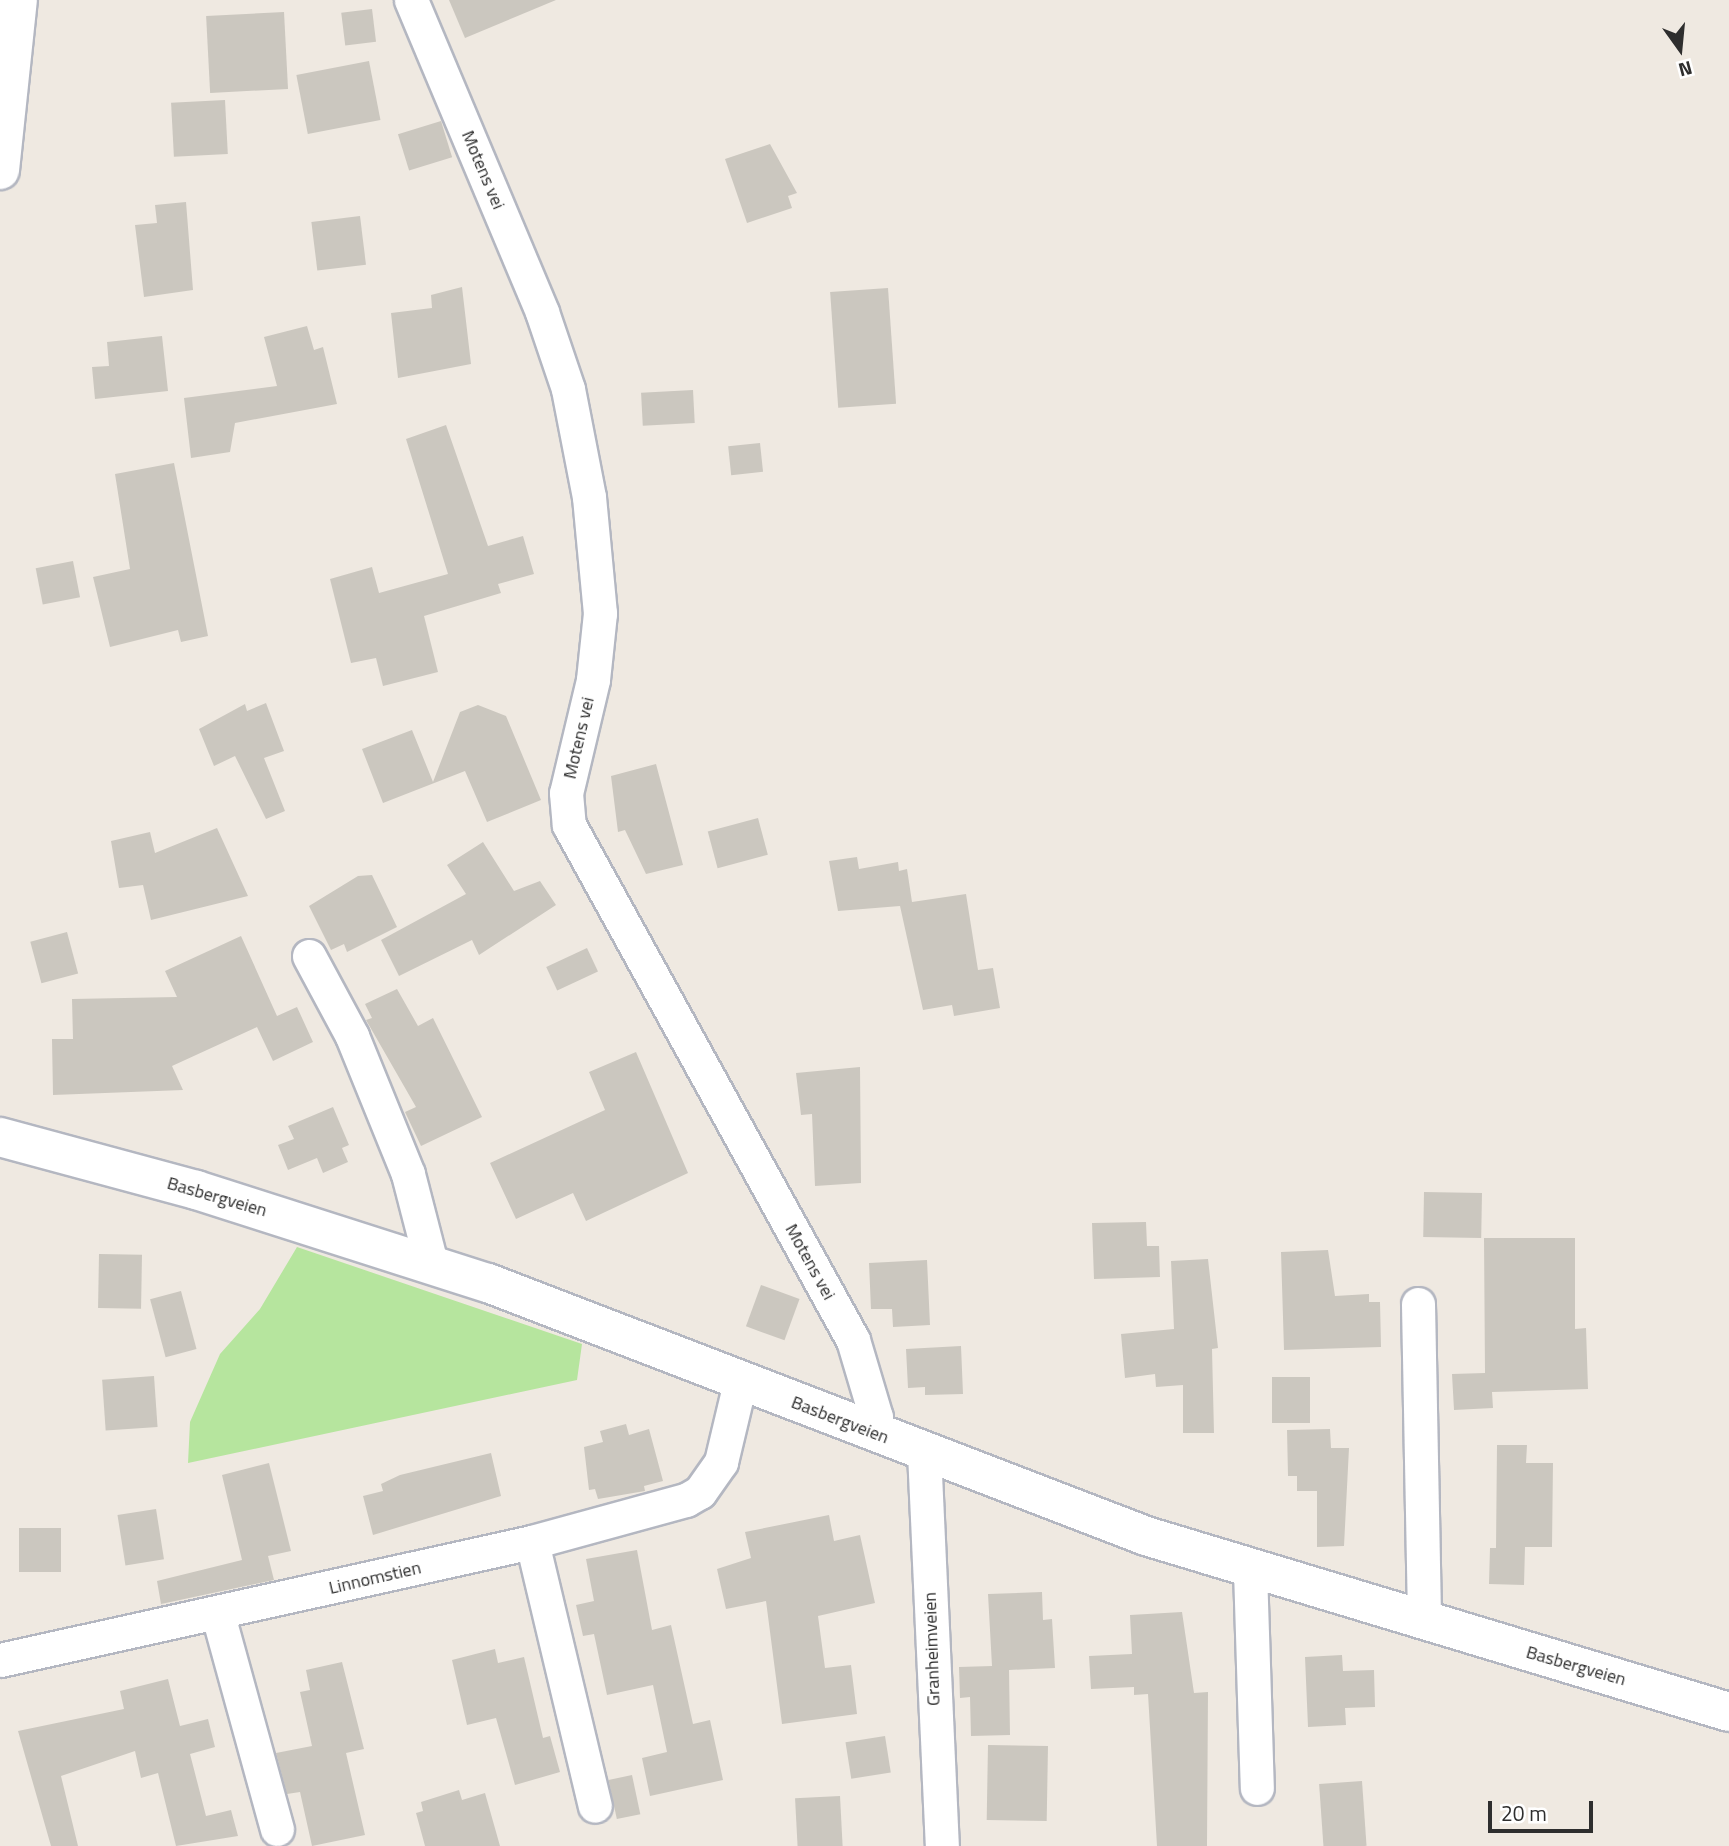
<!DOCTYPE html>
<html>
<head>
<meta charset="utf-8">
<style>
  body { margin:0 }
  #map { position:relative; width:1729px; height:1846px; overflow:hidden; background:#efe9e1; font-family:"Titillium Web",sans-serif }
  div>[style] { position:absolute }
  .green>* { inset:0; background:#b6e59e }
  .building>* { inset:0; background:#cbc7bf; transform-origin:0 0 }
  .roads { filter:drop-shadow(2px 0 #b4b7c1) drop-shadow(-2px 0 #b4b7c1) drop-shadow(0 2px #b4b7c1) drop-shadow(0 -2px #b4b7c1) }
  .minor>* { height:33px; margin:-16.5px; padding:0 16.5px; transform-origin:16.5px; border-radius:16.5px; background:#fff }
  .secondary>* { height:38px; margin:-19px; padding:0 19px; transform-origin:19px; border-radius:19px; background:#fff }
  span { translate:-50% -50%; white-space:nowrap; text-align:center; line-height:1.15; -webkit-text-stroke:5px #fff; paint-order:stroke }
  .street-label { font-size:18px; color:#2e2e2e }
  .north { position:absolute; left:1645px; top:14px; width:70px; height:70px; -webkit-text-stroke:5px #fff; paint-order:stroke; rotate:165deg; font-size:19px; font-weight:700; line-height:28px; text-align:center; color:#2e2e2e }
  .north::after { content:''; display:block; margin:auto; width:24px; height:32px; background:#2e2e2e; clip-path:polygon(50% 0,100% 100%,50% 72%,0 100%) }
  .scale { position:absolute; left:1488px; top:1801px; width:105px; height:32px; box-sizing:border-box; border:4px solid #2e2e2e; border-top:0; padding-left:9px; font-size:21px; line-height:24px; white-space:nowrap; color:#2e2e2e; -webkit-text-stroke:5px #fff; paint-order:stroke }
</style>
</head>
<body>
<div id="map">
  <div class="green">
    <div style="clip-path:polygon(297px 1247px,582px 1344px,577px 1380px,188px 1463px,190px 1422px,220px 1354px,260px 1309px)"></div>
  </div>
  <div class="building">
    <div style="clip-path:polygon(449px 0,556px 0,465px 38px)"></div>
    <div style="left:372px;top:9px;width:33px;height:31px;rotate:83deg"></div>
    <div style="left:284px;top:12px;width:77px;height:78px;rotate:87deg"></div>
    <div style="left:369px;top:61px;width:60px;height:74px;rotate:79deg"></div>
    <div style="left:225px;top:100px;width:54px;height:54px;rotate:87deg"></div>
    <div style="left:441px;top:121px;width:38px;height:45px;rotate:73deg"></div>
    <div style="clip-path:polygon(770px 144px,797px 193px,788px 196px,792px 208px,747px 223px,725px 159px)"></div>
    <div style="clip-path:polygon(186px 202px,193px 290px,144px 297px,135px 225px,157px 223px,155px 205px)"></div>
    <div style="left:360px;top:216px;width:49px;height:49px;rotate:83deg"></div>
    <div style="clip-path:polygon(462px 287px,471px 364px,398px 378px,391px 313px,432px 308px,431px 295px)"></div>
    <div style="left:888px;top:288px;width:116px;height:58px;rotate:86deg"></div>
    <div style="clip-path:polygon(307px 326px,314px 350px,323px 347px,337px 404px,235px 423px,230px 452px,191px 458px,184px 398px,277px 386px,264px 337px)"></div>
    <div style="clip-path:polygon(162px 336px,168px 391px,95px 399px,92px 367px,109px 366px,107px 342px)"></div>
    <div style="left:693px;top:390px;width:33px;height:52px;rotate:87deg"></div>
    <div style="clip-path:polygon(446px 425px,488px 546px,523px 536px,534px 574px,498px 584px,501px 593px,424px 616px,438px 672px,383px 686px,376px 658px,351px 663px,330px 579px,372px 567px,379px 593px,448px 574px,406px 439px)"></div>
    <div style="left:760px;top:443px;width:29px;height:32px;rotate:84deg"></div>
    <div style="clip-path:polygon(174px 463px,208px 636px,181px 642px,178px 630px,110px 647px,93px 577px,130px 569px,115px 474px)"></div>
    <div style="left:73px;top:561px;width:37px;height:38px;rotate:79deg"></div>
    <div style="clip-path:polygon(266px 703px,284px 751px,264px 758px,285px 811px,266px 819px,235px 756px,214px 766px,199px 729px,245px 704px,247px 711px)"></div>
    <div style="clip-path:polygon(478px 705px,506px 716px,541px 800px,487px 822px,465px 771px,383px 803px,362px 749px,412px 730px,433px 782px,460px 712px)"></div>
    <div style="clip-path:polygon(656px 764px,683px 865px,646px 874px,625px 830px,618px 832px,611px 776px)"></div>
    <div style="left:758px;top:818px;width:38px;height:52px;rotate:75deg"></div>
    <div style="clip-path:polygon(217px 828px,248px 896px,151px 920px,143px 885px,119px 888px,111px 841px,150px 832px,155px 853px)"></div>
    <div style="clip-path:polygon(483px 842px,514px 891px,540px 881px,556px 905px,479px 955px,472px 940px,399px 976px,381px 940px,466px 894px,447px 865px)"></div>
    <div style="clip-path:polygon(857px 857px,859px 869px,898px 862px,899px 871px,907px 869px,912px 902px,966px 894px,978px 970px,993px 968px,1000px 1008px,954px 1016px,952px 1005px,923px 1010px,900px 906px,838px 911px,829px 861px)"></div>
    <div style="clip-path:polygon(372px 875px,397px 927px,347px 952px,344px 944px,331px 950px,309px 906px,358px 876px)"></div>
    <div style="left:67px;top:932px;width:43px;height:38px;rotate:75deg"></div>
    <div style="clip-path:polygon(241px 936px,277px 1016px,297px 1007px,313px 1042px,273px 1061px,257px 1027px,172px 1066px,183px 1090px,53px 1095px,52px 1039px,73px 1039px,72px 999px,177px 997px,165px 971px)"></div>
    <div style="left:587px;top:948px;width:26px;height:45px;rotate:65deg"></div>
    <div style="clip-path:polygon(397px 989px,418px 1026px,433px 1018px,482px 1117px,421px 1146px,405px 1112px,416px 1107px,366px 1020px,372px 1018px,365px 1004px)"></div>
    <div style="clip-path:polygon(636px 1052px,688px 1173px,586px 1221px,573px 1193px,516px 1219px,490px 1163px,605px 1110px,589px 1072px)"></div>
    <div style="clip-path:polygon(860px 1067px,861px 1183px,815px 1186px,812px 1114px,801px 1115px,796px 1073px)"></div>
    <div style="clip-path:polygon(333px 1107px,349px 1145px,342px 1148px,348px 1162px,323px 1173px,317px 1158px,288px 1170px,278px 1145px,294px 1139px,288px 1126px)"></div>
    <div style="left:1424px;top:1192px;width:58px;height:45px;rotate:1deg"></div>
    <div style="clip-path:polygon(1146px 1222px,1147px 1246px,1159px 1246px,1160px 1277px,1094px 1279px,1092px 1223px)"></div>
    <div style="clip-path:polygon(1484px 1238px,1575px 1238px,1575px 1329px,1586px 1328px,1588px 1389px,1492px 1392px,1493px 1408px,1454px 1410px,1452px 1374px,1485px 1373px)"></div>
    <div style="clip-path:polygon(1328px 1250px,1335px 1296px,1369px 1294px,1369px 1302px,1380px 1302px,1381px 1347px,1284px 1350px,1281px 1252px)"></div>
    <div style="left:99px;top:1254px;width:43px;height:54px;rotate:1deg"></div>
    <div style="clip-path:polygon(1208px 1259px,1218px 1348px,1212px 1349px,1214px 1433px,1183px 1433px,1183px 1385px,1156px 1387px,1155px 1374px,1125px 1378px,1121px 1334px,1174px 1329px,1171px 1261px)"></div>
    <div style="clip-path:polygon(927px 1260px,930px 1325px,893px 1327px,892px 1309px,871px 1309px,869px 1263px)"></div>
    <div style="left:761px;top:1285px;width:41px;height:44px;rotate:20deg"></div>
    <div style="left:181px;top:1291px;width:60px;height:32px;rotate:75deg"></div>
    <div style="clip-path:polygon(961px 1346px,963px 1394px,925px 1395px,925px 1387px,908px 1388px,906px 1349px)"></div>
    <div style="left:154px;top:1376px;width:51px;height:52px;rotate:86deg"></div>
    <div style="left:1272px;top:1377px;width:38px;height:46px"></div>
    <div style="clip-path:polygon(626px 1424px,629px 1435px,649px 1429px,663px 1481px,644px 1486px,645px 1491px,598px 1499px,595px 1489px,589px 1490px,584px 1447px,603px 1442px,600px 1431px)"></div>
    <div style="clip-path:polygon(1330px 1429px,1331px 1448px,1349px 1448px,1344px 1546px,1317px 1547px,1317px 1491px,1297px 1491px,1297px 1476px,1288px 1476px,1287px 1430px)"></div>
    <div style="clip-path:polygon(1497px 1445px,1527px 1445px,1526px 1463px,1553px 1463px,1552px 1547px,1525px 1547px,1524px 1585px,1489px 1584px,1490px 1548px,1496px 1548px)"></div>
    <div style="clip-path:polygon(491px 1453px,501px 1496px,373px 1535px,363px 1496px,383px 1491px,381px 1484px,400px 1475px)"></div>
    <div style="clip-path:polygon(269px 1463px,291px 1551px,268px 1556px,274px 1580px,161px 1604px,157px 1581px,242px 1560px,222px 1475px)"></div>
    <div style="left:156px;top:1509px;width:51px;height:39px;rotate:81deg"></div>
    <div style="clip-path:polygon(829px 1515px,834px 1541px,860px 1535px,875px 1603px,818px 1616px,825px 1668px,851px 1665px,857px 1714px,782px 1724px,766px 1601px,726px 1609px,717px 1569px,751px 1558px,745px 1532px)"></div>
    <div style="left:19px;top:1528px;width:42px;height:44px"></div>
    <div style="clip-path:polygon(637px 1550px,652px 1630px,671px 1625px,693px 1724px,710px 1720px,723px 1780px,650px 1796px,642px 1758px,667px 1752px,653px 1685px,607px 1695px,594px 1634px,583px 1636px,576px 1605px,594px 1601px,586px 1559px)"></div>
    <div style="clip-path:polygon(1042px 1592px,1043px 1620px,1052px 1619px,1055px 1668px,1009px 1670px,1010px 1735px,971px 1736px,970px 1697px,960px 1698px,959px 1667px,992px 1666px,988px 1594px)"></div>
    <div style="clip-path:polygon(1182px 1612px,1194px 1693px,1208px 1692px,1207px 1846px,1157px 1846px,1148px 1694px,1134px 1695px,1134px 1687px,1091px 1689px,1089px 1656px,1132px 1654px,1130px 1615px)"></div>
    <div style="clip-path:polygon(495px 1649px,498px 1663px,524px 1657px,543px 1738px,550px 1736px,560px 1772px,515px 1785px,496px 1718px,467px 1725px,452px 1660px)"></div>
    <div style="clip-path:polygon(1342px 1655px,1343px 1671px,1374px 1670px,1375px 1707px,1345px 1708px,1346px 1725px,1308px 1727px,1305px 1657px)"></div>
    <div style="clip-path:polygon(342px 1662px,364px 1749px,346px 1753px,365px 1835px,312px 1846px,300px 1792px,287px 1794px,276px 1753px,312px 1746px,300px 1692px,310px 1690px,306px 1670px)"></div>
    <div style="clip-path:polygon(168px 1679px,180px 1726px,208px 1719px,215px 1747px,190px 1754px,206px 1816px,231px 1810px,238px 1836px,176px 1846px,158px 1773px,141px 1778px,135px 1751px,61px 1776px,78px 1846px,51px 1846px,18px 1731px,124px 1709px,120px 1691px)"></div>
    <div style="left:885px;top:1736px;width:37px;height:40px;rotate:81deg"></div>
    <div style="left:988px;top:1745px;width:60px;height:75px;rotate:1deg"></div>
    <div style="left:632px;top:1775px;width:40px;height:24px;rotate:78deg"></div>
    <div style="left:1362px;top:1781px;width:65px;height:43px;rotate:86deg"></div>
    <div style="clip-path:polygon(459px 1790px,462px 1800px,485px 1793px,500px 1846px,425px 1846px,416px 1813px,423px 1811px,421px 1802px)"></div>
    <div style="left:840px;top:1796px;width:50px;height:45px;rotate:87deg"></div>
  </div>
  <div class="roads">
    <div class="minor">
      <div style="left:411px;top:0;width:338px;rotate:67.2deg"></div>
      <div style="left:542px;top:312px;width:81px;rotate:71.3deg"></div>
      <div style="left:568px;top:389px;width:110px;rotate:79deg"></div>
      <div style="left:589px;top:497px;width:117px;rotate:84.6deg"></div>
      <div style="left:600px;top:613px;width:67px;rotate:96deg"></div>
      <div style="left:593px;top:680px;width:116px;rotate:103.4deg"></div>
      <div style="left:566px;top:793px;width:32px;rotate:85deg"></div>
      <div style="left:569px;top:825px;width:588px;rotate:61.13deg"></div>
      <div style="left:853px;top:1340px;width:80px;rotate:73.4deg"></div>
      <div style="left:876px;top:1417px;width:16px;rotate:97deg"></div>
      <div style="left:309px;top:956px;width:91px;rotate:61.7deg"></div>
      <div style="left:352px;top:1036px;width:149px;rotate:67.9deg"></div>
      <div style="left:408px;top:1174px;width:92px;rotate:75.5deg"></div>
      <div style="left:1418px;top:1304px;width:317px;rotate:88.9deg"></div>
      <div style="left:924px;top:1452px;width:394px;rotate:87.4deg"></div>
      <div style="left:532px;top:1542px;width:271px;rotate:76.6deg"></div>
      <div style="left:1250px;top:1570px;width:218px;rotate:88.2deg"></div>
      <div style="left:218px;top:1615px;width:222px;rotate:74.6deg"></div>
      <div style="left:0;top:1660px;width:545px;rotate:-12.51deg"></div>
      <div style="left:532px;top:1542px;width:160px;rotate:-15.3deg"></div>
      <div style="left:686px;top:1500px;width:16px;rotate:-30deg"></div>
      <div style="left:700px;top:1492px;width:37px;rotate:-55deg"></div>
      <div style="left:721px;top:1462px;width:82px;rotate:-76.6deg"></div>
    </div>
    <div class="secondary">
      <div style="left:0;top:170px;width:171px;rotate:-84deg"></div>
      <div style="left:0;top:1137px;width:203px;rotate:15.1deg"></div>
      <div style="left:196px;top:1190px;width:306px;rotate:17.7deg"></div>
      <div style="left:488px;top:1283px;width:705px;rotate:21.03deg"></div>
      <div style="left:1146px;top:1536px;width:609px;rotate:16.8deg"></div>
    </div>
  </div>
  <div class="street-label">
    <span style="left:483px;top:170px;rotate:67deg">Motens vei</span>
    <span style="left:579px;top:738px;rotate:-77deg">Motens vei</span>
    <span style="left:217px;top:1197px;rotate:16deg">Basbergveien</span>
    <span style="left:810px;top:1262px;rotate:61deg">Motens vei</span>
    <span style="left:840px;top:1420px;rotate:21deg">Basbergveien</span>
    <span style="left:375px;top:1578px;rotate:-13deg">Linnomstien</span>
    <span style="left:932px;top:1649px;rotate:-92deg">Granheimveien</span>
    <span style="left:1576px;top:1666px;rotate:16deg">Basbergveien</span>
  </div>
  <div class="north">N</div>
  <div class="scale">20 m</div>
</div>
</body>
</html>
